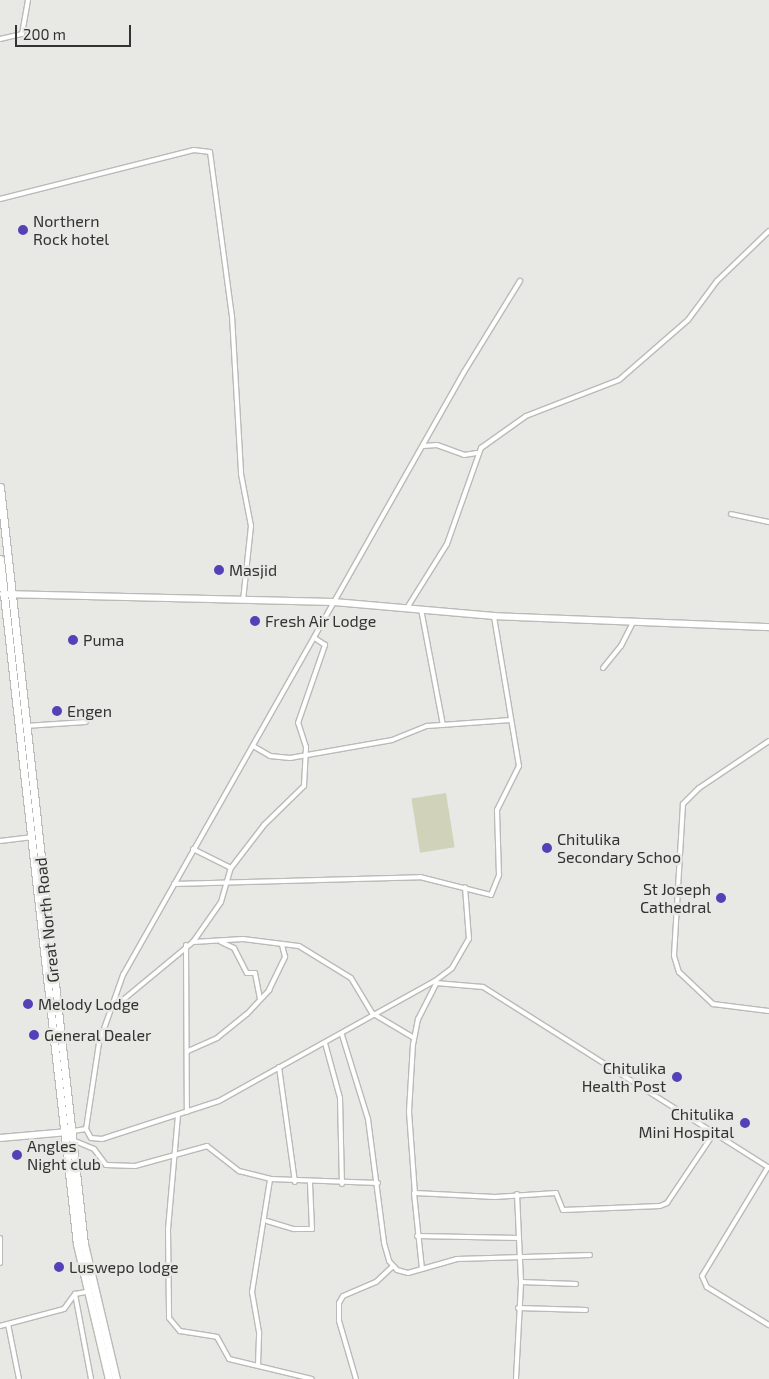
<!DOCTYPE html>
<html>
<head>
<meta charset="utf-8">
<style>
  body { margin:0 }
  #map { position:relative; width:769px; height:1379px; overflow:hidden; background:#e8e8e5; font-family:"Exo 2",sans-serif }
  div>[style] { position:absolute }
  .green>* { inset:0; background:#d0d3ba; transform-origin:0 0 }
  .roads { filter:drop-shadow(1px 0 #babab6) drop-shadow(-1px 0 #babab6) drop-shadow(0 1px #babab6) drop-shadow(0 -1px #babab6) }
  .minor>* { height:4px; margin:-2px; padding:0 2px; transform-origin:2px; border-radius:2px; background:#fff }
  .secondary>* { height:5.5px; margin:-2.75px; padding:0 2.75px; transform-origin:2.75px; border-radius:2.75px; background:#fff }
  .primary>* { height:6px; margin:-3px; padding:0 3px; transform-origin:3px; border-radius:3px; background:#fff }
  .trunk>* { height:7px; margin:-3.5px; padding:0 3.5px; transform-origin:3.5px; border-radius:3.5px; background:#fff }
  .dots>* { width:14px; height:14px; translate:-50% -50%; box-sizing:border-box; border:2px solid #e8e8e5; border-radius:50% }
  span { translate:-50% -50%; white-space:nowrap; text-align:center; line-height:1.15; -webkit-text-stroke:5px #e8e8e5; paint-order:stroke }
  .poi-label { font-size:16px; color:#333332 }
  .left { translate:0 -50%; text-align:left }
  .right { translate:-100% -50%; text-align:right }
  .street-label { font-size:16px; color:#333332 }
  .scale { position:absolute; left:15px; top:25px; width:116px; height:22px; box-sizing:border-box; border:2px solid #333332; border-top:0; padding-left:6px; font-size:15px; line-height:18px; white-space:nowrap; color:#333332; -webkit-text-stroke:4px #e8e8e5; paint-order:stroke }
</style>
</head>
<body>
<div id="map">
  <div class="green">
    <div style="left:446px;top:793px;width:55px;height:35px;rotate:81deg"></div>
  </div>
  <div class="roads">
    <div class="minor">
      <div style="left:0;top:39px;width:23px;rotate:-13deg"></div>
      <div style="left:22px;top:34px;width:35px;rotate:-80deg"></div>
      <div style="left:0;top:199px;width:200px;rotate:-14.2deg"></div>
      <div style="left:194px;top:150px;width:16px;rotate:7deg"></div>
      <div style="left:210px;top:152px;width:165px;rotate:82.4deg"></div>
      <div style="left:232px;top:316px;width:158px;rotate:86.7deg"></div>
      <div style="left:241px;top:474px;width:53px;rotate:79.1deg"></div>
      <div style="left:251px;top:526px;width:75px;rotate:96.1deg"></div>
      <div style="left:423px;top:446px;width:14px;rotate:-4deg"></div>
      <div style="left:437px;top:445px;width:29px;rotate:20deg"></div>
      <div style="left:464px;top:455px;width:13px;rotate:-9deg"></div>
      <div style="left:731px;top:514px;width:39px;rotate:12deg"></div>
      <div style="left:407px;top:608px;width:75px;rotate:-58deg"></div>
      <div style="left:447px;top:544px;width:102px;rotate:-70.5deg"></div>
      <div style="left:481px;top:448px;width:55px;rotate:-35.4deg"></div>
      <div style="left:526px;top:416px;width:100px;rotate:-21.2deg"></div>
      <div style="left:619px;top:380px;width:91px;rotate:-41deg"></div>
      <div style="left:688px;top:320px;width:49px;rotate:-53.4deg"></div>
      <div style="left:717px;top:281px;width:72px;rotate:-43.9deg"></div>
      <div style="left:421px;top:609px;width:118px;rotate:79.3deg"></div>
      <div style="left:603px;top:668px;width:28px;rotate:-51deg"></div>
      <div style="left:621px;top:646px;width:27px;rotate:-63deg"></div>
      <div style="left:25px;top:726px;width:61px;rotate:-3.8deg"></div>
      <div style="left:769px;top:741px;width:84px;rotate:146.1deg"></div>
      <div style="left:699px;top:788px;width:23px;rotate:135deg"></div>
      <div style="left:683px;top:804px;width:152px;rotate:93.4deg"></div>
      <div style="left:674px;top:956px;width:17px;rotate:73deg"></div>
      <div style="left:679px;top:972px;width:47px;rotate:43.3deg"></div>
      <div style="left:713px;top:1004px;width:56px;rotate:7.1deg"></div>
      <div style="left:253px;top:746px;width:20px;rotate:30deg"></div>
      <div style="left:270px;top:756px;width:20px;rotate:6deg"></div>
      <div style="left:290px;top:758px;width:104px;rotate:-10deg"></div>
      <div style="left:392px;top:740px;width:38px;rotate:-22deg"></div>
      <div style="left:427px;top:726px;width:84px;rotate:-4.1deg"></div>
      <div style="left:0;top:841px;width:31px;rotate:-7deg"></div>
      <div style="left:193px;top:849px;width:42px;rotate:26.6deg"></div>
      <div style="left:174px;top:884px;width:246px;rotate:-1.6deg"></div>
      <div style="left:420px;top:877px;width:73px;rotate:14.2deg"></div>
      <div style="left:491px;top:895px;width:22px;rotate:-68deg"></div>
      <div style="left:499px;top:875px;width:65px;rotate:-91.8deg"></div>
      <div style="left:497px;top:810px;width:49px;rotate:-63.4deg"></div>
      <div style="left:519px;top:766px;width:152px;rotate:-99.5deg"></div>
      <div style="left:193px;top:942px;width:50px;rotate:-3.4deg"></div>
      <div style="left:243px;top:939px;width:56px;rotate:7.1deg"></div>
      <div style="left:299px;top:946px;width:61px;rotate:31.6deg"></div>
      <div style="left:351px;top:978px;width:41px;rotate:59deg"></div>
      <div style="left:372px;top:1013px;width:49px;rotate:30.8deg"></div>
      <div style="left:221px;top:942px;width:14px;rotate:25deg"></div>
      <div style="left:234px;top:948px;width:28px;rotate:63deg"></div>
      <div style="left:247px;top:973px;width:8px"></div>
      <div style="left:255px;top:973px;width:26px;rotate:79deg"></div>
      <div style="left:186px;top:945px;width:167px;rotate:89.7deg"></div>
      <div style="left:436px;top:983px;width:47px;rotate:4.9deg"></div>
      <div style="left:483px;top:987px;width:338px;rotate:32.3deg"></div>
      <div style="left:436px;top:984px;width:39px;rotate:117deg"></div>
      <div style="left:418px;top:1019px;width:25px;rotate:101deg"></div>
      <div style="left:413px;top:1044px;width:68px;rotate:93.4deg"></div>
      <div style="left:409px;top:1112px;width:81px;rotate:85.8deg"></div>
      <div style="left:415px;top:1193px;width:80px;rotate:2.9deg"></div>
      <div style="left:495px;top:1197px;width:61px;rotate:-3.8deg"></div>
      <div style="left:556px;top:1193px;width:18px;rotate:68deg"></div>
      <div style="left:563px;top:1210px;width:97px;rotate:-2.4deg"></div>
      <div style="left:660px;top:1206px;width:8px;rotate:-23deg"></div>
      <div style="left:667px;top:1203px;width:84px;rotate:-56.1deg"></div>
      <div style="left:112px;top:1009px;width:105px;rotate:-39.6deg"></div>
      <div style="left:193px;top:942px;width:49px;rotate:-55deg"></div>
      <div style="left:221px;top:902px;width:35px;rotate:-74deg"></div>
      <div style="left:231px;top:868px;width:54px;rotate:-52.5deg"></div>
      <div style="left:264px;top:825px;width:56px;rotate:-44.3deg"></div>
      <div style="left:304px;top:786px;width:39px;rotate:-87deg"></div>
      <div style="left:306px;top:747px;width:25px;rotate:-108deg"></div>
      <div style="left:298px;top:723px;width:83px;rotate:-70.9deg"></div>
      <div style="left:325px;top:645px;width:11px;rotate:-146deg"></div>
      <div style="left:342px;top:1035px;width:88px;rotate:72.8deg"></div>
      <div style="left:368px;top:1119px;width:125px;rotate:82.6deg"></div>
      <div style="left:384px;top:1243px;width:19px;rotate:74deg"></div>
      <div style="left:389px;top:1261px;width:12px;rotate:48deg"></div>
      <div style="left:397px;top:1270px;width:11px;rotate:15deg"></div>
      <div style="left:408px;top:1273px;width:51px;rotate:-15.9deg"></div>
      <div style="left:457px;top:1259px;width:133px;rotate:-1.7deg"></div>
      <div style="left:325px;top:1043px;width:57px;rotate:74.7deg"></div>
      <div style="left:340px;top:1098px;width:86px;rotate:88.7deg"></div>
      <div style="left:188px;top:1051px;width:32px;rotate:-24deg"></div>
      <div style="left:217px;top:1038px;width:38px;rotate:-39deg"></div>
      <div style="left:247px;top:1014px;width:33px;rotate:-47deg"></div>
      <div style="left:269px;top:990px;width:37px;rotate:-64deg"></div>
      <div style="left:285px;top:957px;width:12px;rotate:-104deg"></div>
      <div style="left:279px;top:1067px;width:116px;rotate:82.1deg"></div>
      <div style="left:178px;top:1115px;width:115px;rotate:95deg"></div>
      <div style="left:168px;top:1230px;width:88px;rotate:89.3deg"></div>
      <div style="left:169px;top:1318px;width:17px;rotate:50deg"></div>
      <div style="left:180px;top:1331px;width:37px;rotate:9deg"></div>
      <div style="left:217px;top:1337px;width:25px;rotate:61deg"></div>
      <div style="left:229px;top:1359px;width:85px;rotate:13.5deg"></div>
      <div style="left:86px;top:1129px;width:10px;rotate:61deg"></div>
      <div style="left:91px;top:1138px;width:11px;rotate:5deg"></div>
      <div style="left:102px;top:1139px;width:123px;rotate:-18deg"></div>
      <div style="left:219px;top:1101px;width:247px;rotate:-29.1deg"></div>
      <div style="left:435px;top:981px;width:21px;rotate:-37deg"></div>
      <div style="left:452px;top:968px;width:34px;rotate:-60deg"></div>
      <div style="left:469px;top:939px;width:52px;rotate:-94.4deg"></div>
      <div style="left:73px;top:1131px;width:13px;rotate:-9deg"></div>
      <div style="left:86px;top:1129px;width:87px;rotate:-81.4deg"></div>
      <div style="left:99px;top:1043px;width:72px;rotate:-70.6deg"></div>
      <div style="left:123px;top:975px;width:693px;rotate:-60.51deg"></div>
      <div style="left:464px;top:372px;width:107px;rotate:-58.4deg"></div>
      <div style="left:75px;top:1141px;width:21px;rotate:23deg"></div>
      <div style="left:94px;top:1149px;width:20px;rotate:53deg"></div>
      <div style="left:106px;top:1165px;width:29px;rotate:2deg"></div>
      <div style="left:135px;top:1166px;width:75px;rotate:-15.5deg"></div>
      <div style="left:207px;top:1146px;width:41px;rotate:38deg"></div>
      <div style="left:239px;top:1171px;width:32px;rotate:14deg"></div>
      <div style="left:270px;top:1179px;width:108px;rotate:2.1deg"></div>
      <div style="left:768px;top:1167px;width:127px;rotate:121.2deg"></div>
      <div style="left:702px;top:1276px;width:12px;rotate:66deg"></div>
      <div style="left:707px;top:1287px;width:73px;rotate:31.5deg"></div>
      <div style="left:414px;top:1193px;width:76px;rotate:84deg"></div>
      <div style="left:267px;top:1221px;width:28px;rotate:17deg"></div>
      <div style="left:294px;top:1229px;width:18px"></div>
      <div style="left:312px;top:1229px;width:46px;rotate:-92.5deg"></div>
      <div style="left:417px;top:1236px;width:102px;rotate:1.1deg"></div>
      <div style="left:0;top:1238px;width:25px;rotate:90deg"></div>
      <div style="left:521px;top:1282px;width:55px;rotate:2.1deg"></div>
      <div style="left:75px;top:1294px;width:86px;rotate:79.3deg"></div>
      <div style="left:518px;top:1308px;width:68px;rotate:1.7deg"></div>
      <div style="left:8px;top:1324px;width:56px;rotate:78.7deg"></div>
      <div style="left:0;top:1326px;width:66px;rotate:-14.9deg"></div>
      <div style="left:64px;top:1309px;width:19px;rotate:-54deg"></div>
      <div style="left:75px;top:1294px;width:11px;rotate:-10deg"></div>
      <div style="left:258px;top:1365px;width:33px;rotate:-88deg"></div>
      <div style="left:259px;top:1332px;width:41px;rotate:-99.9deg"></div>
      <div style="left:252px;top:1292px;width:114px;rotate:-80.9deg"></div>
      <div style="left:356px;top:1379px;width:60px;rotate:-106.3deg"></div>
      <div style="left:339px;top:1321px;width:18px;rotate:-90deg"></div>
      <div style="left:339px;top:1303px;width:8px;rotate:-60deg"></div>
      <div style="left:343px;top:1296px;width:36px;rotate:-23deg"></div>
      <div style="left:376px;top:1282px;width:23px;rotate:-43deg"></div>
      <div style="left:516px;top:1379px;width:97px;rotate:-87deg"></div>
      <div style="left:521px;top:1282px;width:88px;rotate:-92.6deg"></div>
    </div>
    <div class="secondary">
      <div style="left:0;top:1138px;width:68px;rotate:-5deg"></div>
    </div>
    <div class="primary">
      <div style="left:3px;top:594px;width:331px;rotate:1.4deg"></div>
      <div style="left:334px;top:602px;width:161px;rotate:5deg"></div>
      <div style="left:494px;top:616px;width:275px;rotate:2.3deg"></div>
    </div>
    <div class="trunk">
      <div style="left:0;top:487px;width:762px;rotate:83.67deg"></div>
      <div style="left:84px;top:1244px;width:139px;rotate:76.7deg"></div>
      <div style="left:0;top:559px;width:689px;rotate:83.59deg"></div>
      <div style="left:77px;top:1244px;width:139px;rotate:76.7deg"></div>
    </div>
  </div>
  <div class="dots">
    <div style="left:23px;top:230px;background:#5440b7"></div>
    <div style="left:219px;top:570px;background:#5440b7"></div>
    <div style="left:255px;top:621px;background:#5440b7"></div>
    <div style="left:73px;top:640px;background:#5440b7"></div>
    <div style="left:57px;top:711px;background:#5440b7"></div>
    <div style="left:547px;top:848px;background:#5440b7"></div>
    <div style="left:721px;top:898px;background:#5440b7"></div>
    <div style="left:28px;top:1004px;background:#5440b7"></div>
    <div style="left:34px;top:1035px;background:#5440b7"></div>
    <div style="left:677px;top:1077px;background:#5440b7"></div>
    <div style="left:745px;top:1123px;background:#5440b7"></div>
    <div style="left:17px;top:1155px;background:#5440b7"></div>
    <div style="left:59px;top:1267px;background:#5440b7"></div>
  </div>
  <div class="poi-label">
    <span class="left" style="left:33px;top:230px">Northern<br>Rock hotel</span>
    <span class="left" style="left:229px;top:570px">Masjid</span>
    <span class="left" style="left:265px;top:621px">Fresh Air Lodge</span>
    <span class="left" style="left:83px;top:640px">Puma</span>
    <span class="left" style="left:67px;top:711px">Engen</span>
    <span class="left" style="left:557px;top:848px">Chitulika<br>Secondary Schoo</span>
    <span class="right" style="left:711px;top:898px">St Joseph<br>Cathedral</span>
    <span class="left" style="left:38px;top:1004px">Melody Lodge</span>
    <span class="left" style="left:44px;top:1035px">General Dealer</span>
    <span class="right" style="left:666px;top:1077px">Chitulika<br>Health Post</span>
    <span class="right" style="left:734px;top:1123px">Chitulika<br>Mini Hospital</span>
    <span class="left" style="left:27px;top:1155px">Angles<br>Night club</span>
    <span class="left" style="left:69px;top:1267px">Luswepo lodge</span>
  </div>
  <div class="street-label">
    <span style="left:47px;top:920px;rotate:-96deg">Great North Road</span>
  </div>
  <div class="scale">200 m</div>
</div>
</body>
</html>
